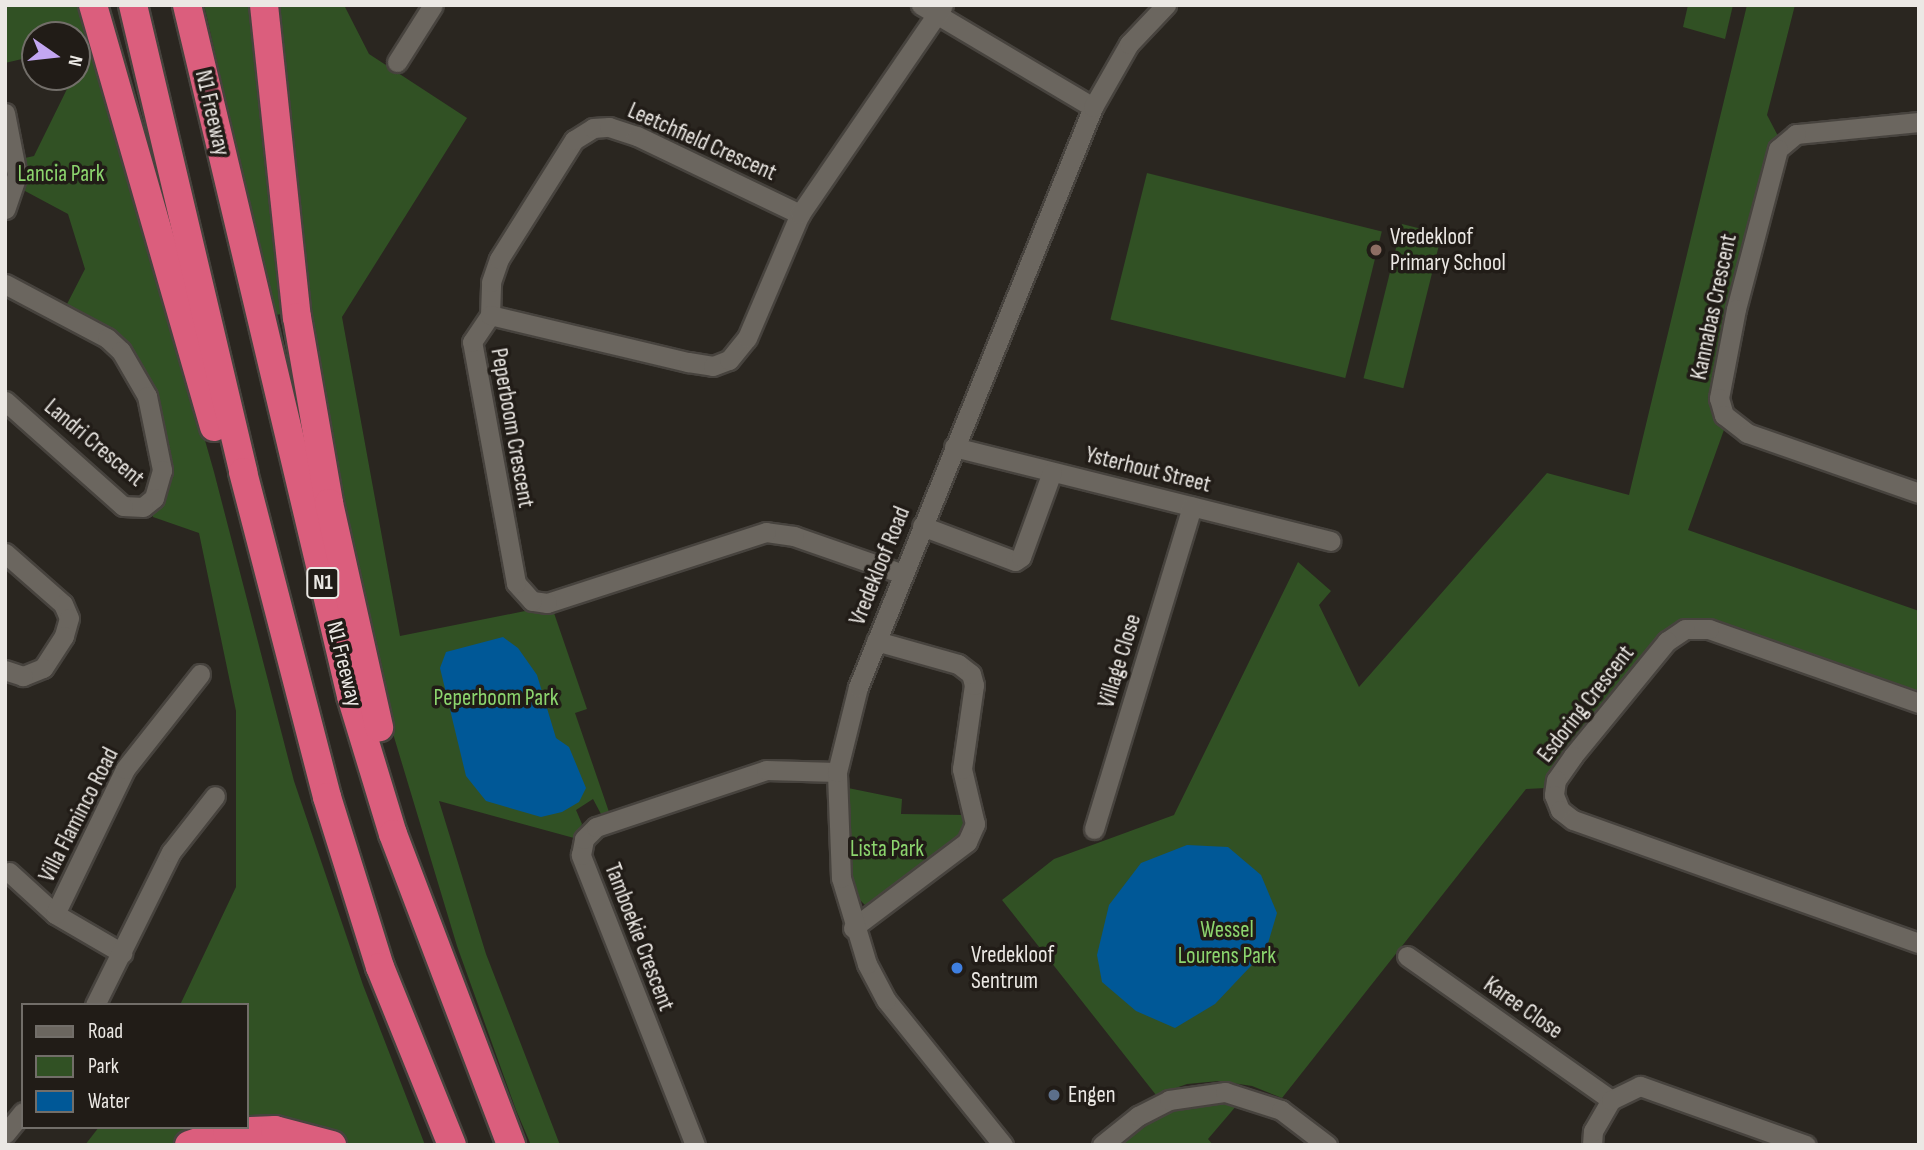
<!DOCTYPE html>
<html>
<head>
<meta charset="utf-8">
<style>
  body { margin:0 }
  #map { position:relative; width:1924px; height:1150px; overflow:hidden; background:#2a2620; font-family:"Sofia Sans Condensed",sans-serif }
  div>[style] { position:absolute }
  .green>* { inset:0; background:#315124; transform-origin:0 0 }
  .water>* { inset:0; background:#005897 }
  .roads { filter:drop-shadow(2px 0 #47433e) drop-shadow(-2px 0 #47433e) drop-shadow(0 2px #47433e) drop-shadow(0 -2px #47433e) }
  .minor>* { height:19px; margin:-9.5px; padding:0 9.5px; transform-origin:9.5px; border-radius:9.5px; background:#6b665f }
  .highway>* { height:28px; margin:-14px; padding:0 14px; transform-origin:14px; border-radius:14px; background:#db5e7d }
  .dots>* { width:19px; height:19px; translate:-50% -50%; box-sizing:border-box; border:4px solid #211c17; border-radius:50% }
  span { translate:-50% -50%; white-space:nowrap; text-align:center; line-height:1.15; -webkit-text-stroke:7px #211c17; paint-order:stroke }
  .shield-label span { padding:2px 5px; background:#211c17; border:2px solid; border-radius:5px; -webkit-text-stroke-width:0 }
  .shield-label { font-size:21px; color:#ebe8e4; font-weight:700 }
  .street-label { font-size:23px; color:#ebe8e4 }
  .park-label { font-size:23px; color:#8cd56e }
  .poi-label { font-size:23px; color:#ebe8e4 }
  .left { translate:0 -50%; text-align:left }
  .frame { position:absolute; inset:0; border:7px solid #ebe8e4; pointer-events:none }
  .legend { position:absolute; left:21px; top:1003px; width:228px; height:126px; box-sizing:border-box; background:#211c17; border:2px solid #726e69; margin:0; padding:9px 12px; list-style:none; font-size:21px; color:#ebe8e4 }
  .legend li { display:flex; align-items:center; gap:14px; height:35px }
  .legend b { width:35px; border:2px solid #726e69 }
  .north { position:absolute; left:21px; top:21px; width:70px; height:70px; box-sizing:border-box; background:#211c17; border:2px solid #726e69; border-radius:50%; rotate:104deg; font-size:19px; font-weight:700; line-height:28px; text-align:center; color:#ebe8e4 }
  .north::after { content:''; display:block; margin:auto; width:24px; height:32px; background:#c3a7f2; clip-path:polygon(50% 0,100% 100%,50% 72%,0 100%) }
</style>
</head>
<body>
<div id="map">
  <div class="green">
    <div style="clip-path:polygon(5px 5px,81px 5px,214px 472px,294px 781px,363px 985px,425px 1145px,345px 1145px,247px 1123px,247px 1005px,180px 1005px,236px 887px,236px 711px,199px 533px,153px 517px,151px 512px,165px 494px,170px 469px,150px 384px,66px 306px,85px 269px,68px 214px,25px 191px,25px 158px,34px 156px,67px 89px,64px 77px,77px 77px,77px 35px,35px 35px,35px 56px,5px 63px)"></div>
    <div style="clip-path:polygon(204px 5px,251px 5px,282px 314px,275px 315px)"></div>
    <div style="clip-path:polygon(279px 5px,344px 5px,369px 54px,467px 118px,342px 317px,400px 636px,530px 610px,554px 613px,587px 709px,575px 713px,609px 812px,601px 814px,593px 799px,576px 810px,582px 824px,574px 838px,439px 801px,486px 954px,560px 1145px,531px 1145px,516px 1110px,457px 946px,391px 727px,360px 600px,305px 282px)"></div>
    <div style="clip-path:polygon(1688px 5px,1733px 5px,1725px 39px,1683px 27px)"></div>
    <div style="clip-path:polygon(1747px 5px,1795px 5px,1767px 115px,1778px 136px,1768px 152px,1711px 384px,1725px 427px,1688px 530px,1919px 611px,1919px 695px,1699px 620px,1546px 788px,1526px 789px,1282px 1098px,1252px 1086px,1219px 1081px,1187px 1084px,1156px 1095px,1002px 900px,1054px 859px,1174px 815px,1298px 562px,1331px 591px,1319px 605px,1359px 687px,1547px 473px,1629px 495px)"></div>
    <div style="left:1147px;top:173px;width:242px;height:151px;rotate:14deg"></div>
    <div style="left:1402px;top:224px;width:41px;height:159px;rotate:14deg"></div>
    <div style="clip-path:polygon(848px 788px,902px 799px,901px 814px,966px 815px,966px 833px,865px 905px,856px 896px,853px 880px)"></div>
    <div style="clip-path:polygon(1206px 1103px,1237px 1105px,1208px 1139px,1213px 1145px,1119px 1145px,1162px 1115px)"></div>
    <div style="clip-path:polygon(99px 1127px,220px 1127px,173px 1145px,85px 1145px)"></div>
  </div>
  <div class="water">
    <div style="clip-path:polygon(503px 637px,518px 648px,537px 675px,556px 738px,569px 747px,586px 788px,579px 802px,562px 812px,541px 817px,486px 801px,466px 776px,440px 668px,446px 652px)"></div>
    <div style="clip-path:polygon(1187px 845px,1228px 847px,1261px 875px,1277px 913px,1266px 950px,1215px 1004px,1175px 1028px,1136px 1011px,1102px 982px,1097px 955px,1109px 905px,1141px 863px)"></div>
  </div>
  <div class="roads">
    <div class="minor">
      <div style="left:921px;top:5px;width:200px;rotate:30.7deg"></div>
      <div style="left:397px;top:62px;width:67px;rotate:-57.7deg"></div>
      <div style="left:5px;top:113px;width:63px;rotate:79deg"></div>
      <div style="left:17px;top:175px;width:36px;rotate:109deg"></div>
      <div style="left:1919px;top:122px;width:124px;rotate:174.4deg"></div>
      <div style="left:1796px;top:134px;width:23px;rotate:140deg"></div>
      <div style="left:1778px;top:149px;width:165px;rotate:104.7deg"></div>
      <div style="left:1736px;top:309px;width:91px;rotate:100.8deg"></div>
      <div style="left:1719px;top:398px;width:18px;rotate:74deg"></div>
      <div style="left:1724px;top:415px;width:29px;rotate:38deg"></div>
      <div style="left:1747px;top:433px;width:182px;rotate:19.2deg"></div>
      <div style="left:5px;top:284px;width:115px;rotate:27.9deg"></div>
      <div style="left:107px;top:338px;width:19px;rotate:43deg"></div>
      <div style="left:121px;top:351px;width:52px;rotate:60deg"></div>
      <div style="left:147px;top:396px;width:76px;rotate:78.5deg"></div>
      <div style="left:162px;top:470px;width:29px;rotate:106deg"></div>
      <div style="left:154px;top:498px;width:14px;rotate:141deg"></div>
      <div style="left:143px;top:507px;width:20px;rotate:-177deg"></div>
      <div style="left:123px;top:506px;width:158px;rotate:-138.3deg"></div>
      <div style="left:490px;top:315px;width:33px;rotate:-88deg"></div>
      <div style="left:491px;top:282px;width:24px;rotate:-71deg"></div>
      <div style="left:499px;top:259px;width:141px;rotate:-57.8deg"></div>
      <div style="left:574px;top:140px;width:22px;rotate:-32deg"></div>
      <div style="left:593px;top:128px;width:16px;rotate:-4deg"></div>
      <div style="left:609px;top:127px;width:29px;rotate:18deg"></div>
      <div style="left:637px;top:136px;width:181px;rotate:25.6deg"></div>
      <div style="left:954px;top:447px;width:388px;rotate:14deg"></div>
      <div style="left:922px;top:526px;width:99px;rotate:20.6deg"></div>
      <div style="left:1015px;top:561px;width:7px;rotate:-34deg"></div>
      <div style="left:1021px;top:557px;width:90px;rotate:-70deg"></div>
      <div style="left:5px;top:553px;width:77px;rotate:41.3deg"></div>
      <div style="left:63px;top:604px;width:15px;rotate:67deg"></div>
      <div style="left:69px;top:618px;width:19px;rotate:106deg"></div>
      <div style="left:64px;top:636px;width:38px;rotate:123deg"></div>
      <div style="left:43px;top:668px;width:22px;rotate:158deg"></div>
      <div style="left:23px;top:676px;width:19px;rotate:-162deg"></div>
      <div style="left:903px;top:574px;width:115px;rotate:-160.8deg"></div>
      <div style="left:794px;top:536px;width:28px;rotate:-172deg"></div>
      <div style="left:766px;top:532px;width:230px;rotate:162deg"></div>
      <div style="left:547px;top:603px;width:15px;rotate:-172deg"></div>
      <div style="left:532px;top:601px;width:24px;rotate:-132deg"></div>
      <div style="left:516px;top:583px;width:245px;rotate:-100.3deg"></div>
      <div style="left:472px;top:342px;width:32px;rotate:-56deg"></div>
      <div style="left:490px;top:315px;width:204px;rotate:13.4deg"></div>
      <div style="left:688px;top:362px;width:25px;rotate:9deg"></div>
      <div style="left:713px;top:366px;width:17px;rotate:-21deg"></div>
      <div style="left:729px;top:360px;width:28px;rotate:-51deg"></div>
      <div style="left:747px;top:338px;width:135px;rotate:-66.9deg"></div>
      <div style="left:800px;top:214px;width:253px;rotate:-55.6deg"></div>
      <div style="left:1919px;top:703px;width:223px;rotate:-160.6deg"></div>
      <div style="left:1709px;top:629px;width:24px;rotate:180deg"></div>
      <div style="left:1685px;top:629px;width:22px;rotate:146deg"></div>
      <div style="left:1667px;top:641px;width:149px;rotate:129.3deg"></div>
      <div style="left:1573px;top:756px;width:29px;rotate:125deg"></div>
      <div style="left:1556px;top:780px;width:15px;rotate:98deg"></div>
      <div style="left:1554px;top:795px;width:16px;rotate:68deg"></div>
      <div style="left:1560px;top:810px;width:16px;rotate:38deg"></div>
      <div style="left:1573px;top:820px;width:367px;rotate:19.6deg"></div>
      <div style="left:1094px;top:829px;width:337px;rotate:-73.1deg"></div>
      <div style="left:9px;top:872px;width:62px;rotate:42.4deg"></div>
      <div style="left:55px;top:914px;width:78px;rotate:30.2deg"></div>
      <div style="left:55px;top:914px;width:161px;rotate:-64.2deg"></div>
      <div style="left:125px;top:769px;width:121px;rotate:-51.7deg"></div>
      <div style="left:853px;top:928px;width:143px;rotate:-37deg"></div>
      <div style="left:967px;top:842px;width:20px;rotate:-66deg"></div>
      <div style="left:975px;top:824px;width:57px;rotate:-103.3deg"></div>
      <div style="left:962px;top:769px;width:85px;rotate:-81.9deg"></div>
      <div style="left:974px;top:685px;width:11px;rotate:-105deg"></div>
      <div style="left:971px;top:674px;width:16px;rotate:-142deg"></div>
      <div style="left:958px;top:664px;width:85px;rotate:-164.3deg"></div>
      <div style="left:1407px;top:956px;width:250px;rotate:35.2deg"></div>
      <div style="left:95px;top:1005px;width:171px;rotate:-63.6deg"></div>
      <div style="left:171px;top:852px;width:71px;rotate:-51.8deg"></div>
      <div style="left:5px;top:1134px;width:28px;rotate:-51deg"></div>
      <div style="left:695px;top:1145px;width:312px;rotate:-111.5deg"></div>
      <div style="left:581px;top:855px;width:16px;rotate:-79deg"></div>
      <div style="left:584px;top:839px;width:17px;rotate:-45deg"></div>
      <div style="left:596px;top:827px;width:179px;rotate:-18.5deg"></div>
      <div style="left:766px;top:770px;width:71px;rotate:1.6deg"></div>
      <div style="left:1003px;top:1145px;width:186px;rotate:-128.9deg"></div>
      <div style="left:886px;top:1000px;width:41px;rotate:-117.8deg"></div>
      <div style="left:867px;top:964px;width:90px;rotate:-106.8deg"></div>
      <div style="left:841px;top:878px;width:106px;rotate:-92.2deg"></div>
      <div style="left:837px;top:772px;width:88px;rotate:-76.1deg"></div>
      <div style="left:858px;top:687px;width:626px;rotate:-67.94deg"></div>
      <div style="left:1093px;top:107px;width:73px;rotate:-60.3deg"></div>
      <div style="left:1129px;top:44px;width:54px;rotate:-46.5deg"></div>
      <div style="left:1102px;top:1145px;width:46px;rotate:-38.9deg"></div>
      <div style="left:1138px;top:1116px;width:35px;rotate:-27deg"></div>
      <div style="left:1169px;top:1100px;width:57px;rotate:-8.1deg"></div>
      <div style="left:1225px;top:1092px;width:59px;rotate:17.8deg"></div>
      <div style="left:1281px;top:1110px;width:58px;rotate:37.3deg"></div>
      <div style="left:1592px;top:1145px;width:14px;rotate:-86deg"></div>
      <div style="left:1593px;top:1131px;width:36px;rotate:-60deg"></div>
      <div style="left:1611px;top:1100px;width:32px;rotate:-26deg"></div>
      <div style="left:1640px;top:1086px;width:176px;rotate:19.6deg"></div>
    </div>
    <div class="highway">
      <div style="left:93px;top:5px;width:439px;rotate:74deg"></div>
      <div style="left:133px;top:5px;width:480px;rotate:76.7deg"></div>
      <div style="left:243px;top:472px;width:336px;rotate:75.5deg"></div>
      <div style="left:327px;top:797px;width:178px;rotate:72.7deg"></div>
      <div style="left:380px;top:967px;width:192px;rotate:68deg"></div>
      <div style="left:187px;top:5px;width:710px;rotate:76.65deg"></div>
      <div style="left:351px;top:696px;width:144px;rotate:73.1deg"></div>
      <div style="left:393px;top:834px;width:333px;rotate:69.2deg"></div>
      <div style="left:264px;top:5px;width:314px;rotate:84deg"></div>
      <div style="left:297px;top:317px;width:189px;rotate:80.2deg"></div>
      <div style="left:329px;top:503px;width:230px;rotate:77.4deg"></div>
      <div style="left:189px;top:1145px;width:40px;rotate:-18.9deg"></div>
      <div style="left:227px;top:1132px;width:48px;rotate:-2.4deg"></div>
      <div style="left:275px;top:1130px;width:59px;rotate:14.7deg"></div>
    </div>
  </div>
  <div class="dots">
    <div style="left:1376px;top:250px;background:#8d6e63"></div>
    <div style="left:957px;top:968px;background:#3f7fe0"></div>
    <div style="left:1054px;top:1095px;background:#5c6f8a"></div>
  </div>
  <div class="shield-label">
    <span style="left:323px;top:583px">N1</span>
  </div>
  <div class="street-label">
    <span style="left:212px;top:113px;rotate:77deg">N1 Freeway</span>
    <span style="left:702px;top:142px;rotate:24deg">Leetchfield Crescent</span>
    <span style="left:1714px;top:307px;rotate:-78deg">Kannabas Crescent</span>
    <span style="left:512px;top:428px;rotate:80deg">Peperboom Crescent</span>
    <span style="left:94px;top:443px;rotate:40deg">Landri Crescent</span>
    <span style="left:1148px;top:470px;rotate:14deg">Ysterhout Street</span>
    <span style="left:880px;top:566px;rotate:-68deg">Vredekloof Road</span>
    <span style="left:1120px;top:661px;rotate:-73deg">Village Close</span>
    <span style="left:344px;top:664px;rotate:76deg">N1 Freeway</span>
    <span style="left:1586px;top:704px;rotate:-52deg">Esdoring Crescent</span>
    <span style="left:79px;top:815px;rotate:-63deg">Villa Flaminco Road</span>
    <span style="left:639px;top:937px;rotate:69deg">Tamboekie Crescent</span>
    <span style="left:1523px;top:1008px;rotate:35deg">Karee Close</span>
  </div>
  <div class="park-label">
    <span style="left:61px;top:174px">Lancia Park</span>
    <span style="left:496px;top:698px">Peperboom Park</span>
    <span style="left:887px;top:849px">Lista Park</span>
    <span style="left:1227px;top:943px">Wessel<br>Lourens Park</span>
  </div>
  <div class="poi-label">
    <span class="left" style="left:1390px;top:250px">Vredekloof<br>Primary School</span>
    <span class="left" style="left:971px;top:968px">Vredekloof<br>Sentrum</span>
    <span class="left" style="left:1068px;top:1095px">Engen</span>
  </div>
  <div class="frame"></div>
  <ul class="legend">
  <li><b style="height:9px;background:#6b665f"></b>Road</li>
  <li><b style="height:19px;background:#315124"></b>Park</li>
  <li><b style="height:19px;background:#005897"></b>Water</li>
  </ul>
  <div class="north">N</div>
</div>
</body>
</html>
